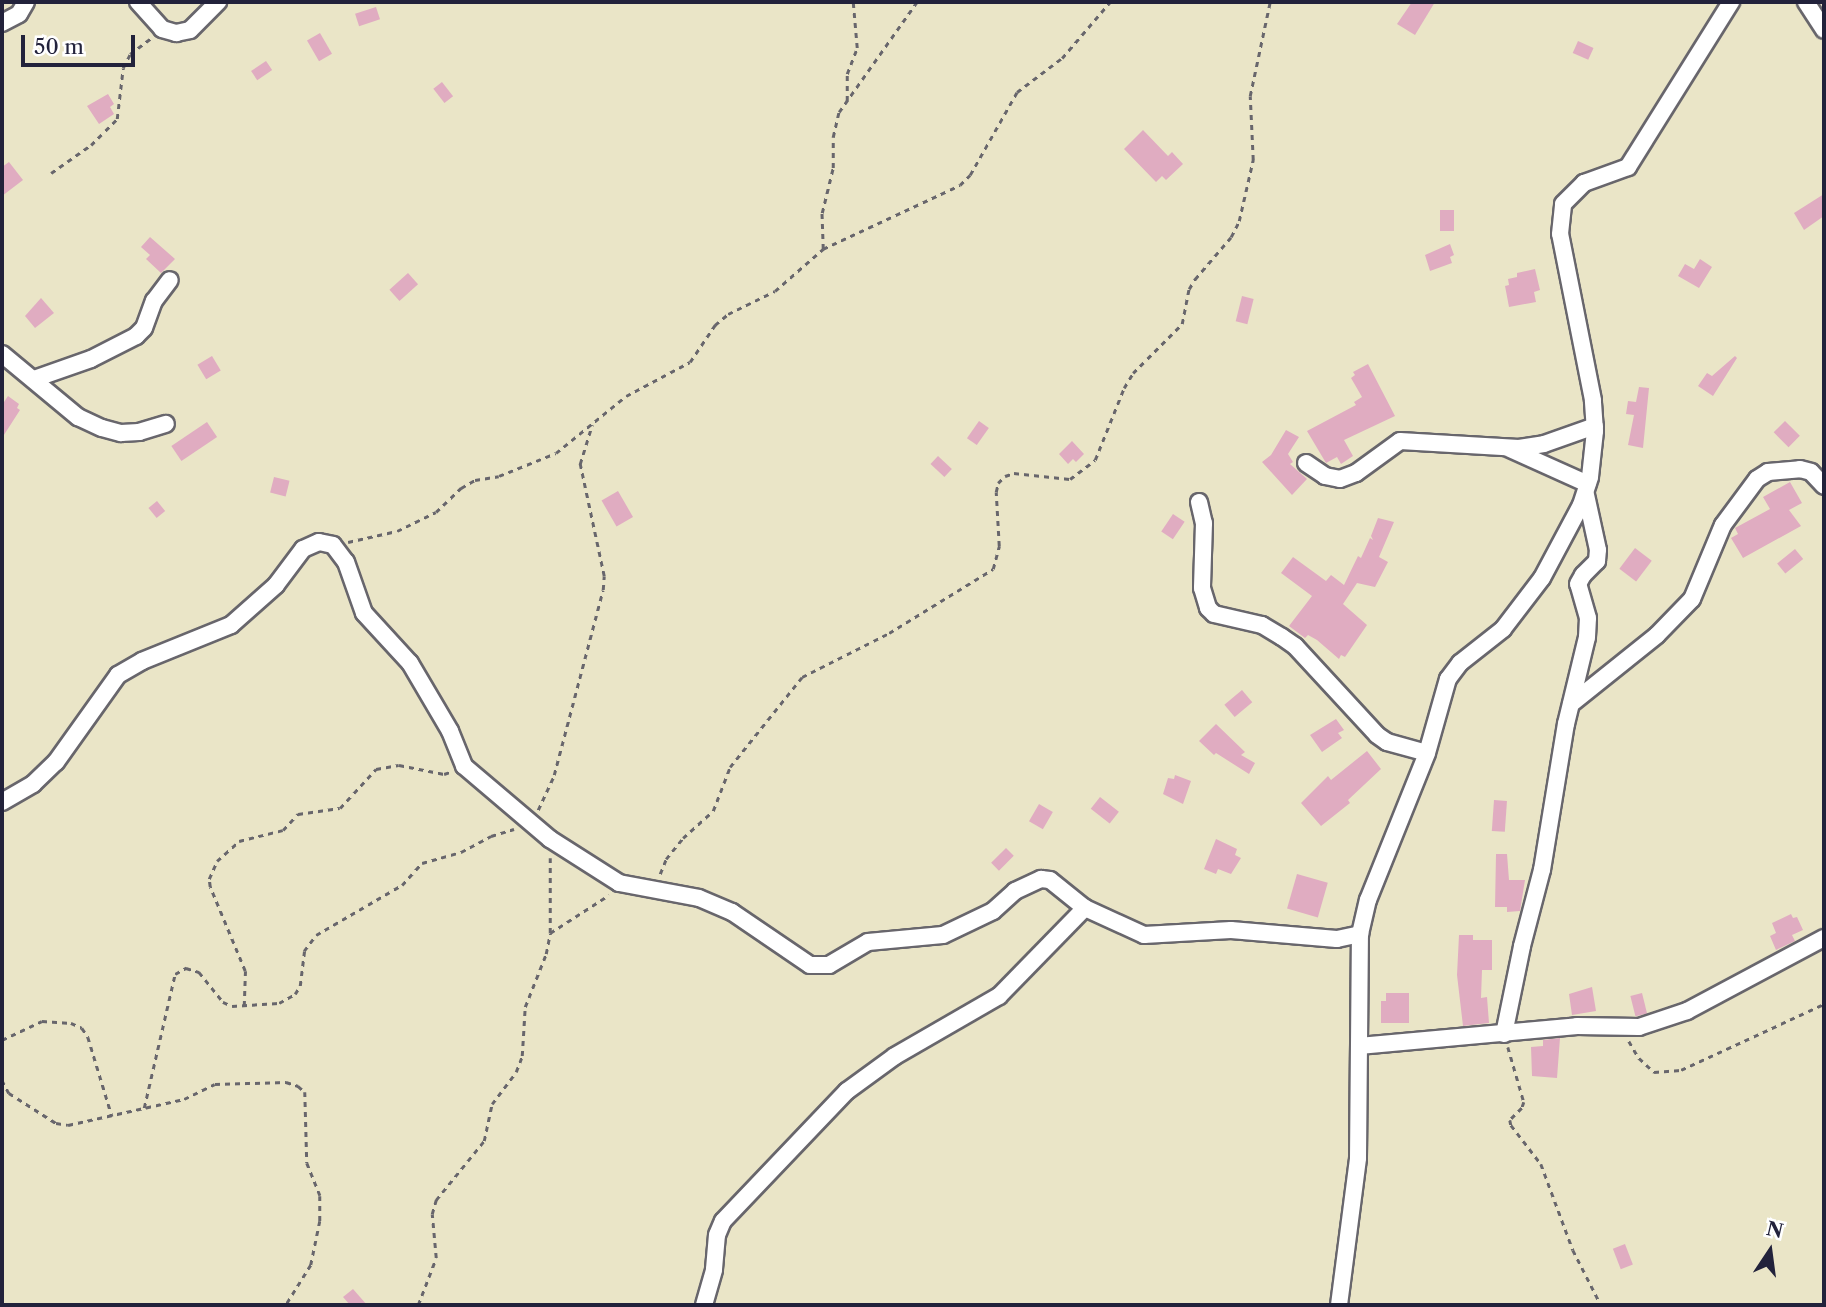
<!DOCTYPE html>
<html>
<head>
<meta charset="utf-8">
<style>
  body { margin:0 }
  #map { position:relative; width:1826px; height:1307px; overflow:hidden; background:#eae5c7; font-family:"Libre Caslon Text",serif }
  div>[style] { position:absolute }
  .building>* { inset:0; background:#e0acc1; transform-origin:0 0 }
  .path>* { height:2.5px; margin-top:-1.25px; transform-origin:0; background:repeating-linear-gradient(90deg,#68666c 0 5px,transparent 0 10px) }
  .roads { filter:drop-shadow(2px 0 #68666c) drop-shadow(-2px 0 #68666c) drop-shadow(0 2px #68666c) drop-shadow(0 -2px #68666c) }
  .minor>* { height:16px; margin:-8px; padding:0 8px; transform-origin:8px; border-radius:8px; background:#fff }
  span { translate:-50% -50%; white-space:nowrap; text-align:center; line-height:1.15; -webkit-text-stroke:6px #fff; paint-order:stroke }
  .frame { position:absolute; inset:0; border:4px solid #22223b; pointer-events:none }
  .north { position:absolute; left:1735px; top:1216px; width:70px; height:70px; -webkit-text-stroke:5px #fff; paint-order:stroke; rotate:13deg; font-size:19px; font-weight:700; line-height:28px; text-align:center; color:#22223b }
  .north::after { content:''; display:block; margin:auto; width:24px; height:32px; background:#22223b; clip-path:polygon(50% 0,100% 100%,50% 72%,0 100%) }
  .scale { position:absolute; left:21px; top:35px; width:114px; height:32px; box-sizing:border-box; border:4px solid #22223b; border-top:0; padding-left:9px; font-size:21px; line-height:24px; white-space:nowrap; color:#22223b; -webkit-text-stroke:5px #fff; paint-order:stroke }
</style>
</head>
<body>
<div id="map">
  <div class="building">
    <div style="clip-path:polygon(1412px 2px,1435px 2px,1415px 35px,1397px 24px)"></div>
    <div style="left:376px;top:7px;width:13px;height:22px;rotate:72deg"></div>
    <div style="left:320px;top:33px;width:24px;height:15px;rotate:60deg"></div>
    <div style="left:1578px;top:41px;width:17px;height:13px;rotate:24deg"></div>
    <div style="left:266px;top:61px;width:11px;height:18px;rotate:56deg"></div>
    <div style="left:442px;top:82px;width:18px;height:11px;rotate:52deg"></div>
    <div style="clip-path:polygon(108px 94px,114px 104px,110px 107px,114px 114px,99px 124px,87px 106px)"></div>
    <div style="clip-path:polygon(1143px 130px,1168px 156px,1172px 152px,1183px 164px,1166px 180px,1162px 176px,1156px 182px,1124px 149px)"></div>
    <div style="clip-path:polygon(9px 162px,23px 180px,2px 196px,2px 167px)"></div>
    <div style="clip-path:polygon(1824px 194px,1824px 216px,1804px 230px,1794px 213px)"></div>
    <div style="left:1440px;top:210px;width:14px;height:21px"></div>
    <div style="clip-path:polygon(150px 237px,175px 259px,161px 273px,146px 259px,150px 255px,141px 247px)"></div>
    <div style="clip-path:polygon(1450px 244px,1454px 255px,1450px 257px,1452px 263px,1430px 271px,1425px 255px)"></div>
    <div style="clip-path:polygon(1700px 259px,1712px 267px,1699px 288px,1678px 276px,1685px 264px,1694px 269px)"></div>
    <div style="clip-path:polygon(1535px 269px,1540px 290px,1534px 292px,1536px 302px,1509px 307px,1505px 286px,1509px 285px,1508px 279px,1517px 277px,1517px 273px)"></div>
    <div style="left:408px;top:273px;width:15px;height:25px;rotate:48deg"></div>
    <div style="left:1242px;top:296px;width:12px;height:26px;rotate:14deg"></div>
    <div style="clip-path:polygon(41px 298px,54px 313px,35px 328px,25px 316px)"></div>
    <div style="left:212px;top:356px;width:17px;height:17px;rotate:59deg"></div>
    <div style="clip-path:polygon(1735px 356px,1737px 358px,1713px 396px,1698px 386px,1707px 373px,1712px 376px)"></div>
    <div style="clip-path:polygon(1368px 364px,1395px 416px,1344px 440px,1353px 456px,1341px 464px,1337px 457px,1326px 463px,1307px 431px,1356px 405px,1354px 402px,1362px 397px,1351px 378px,1355px 375px,1353px 372px)"></div>
    <div style="clip-path:polygon(1639px 387px,1649px 388px,1643px 448px,1628px 445px,1634px 415px,1626px 414px,1628px 401px,1636px 402px)"></div>
    <div style="clip-path:polygon(8px 396px,19px 404px,17px 408px,20px 410px,2px 438px,2px 405px)"></div>
    <div style="left:979px;top:421px;width:12px;height:21px;rotate:35deg"></div>
    <div style="left:1785px;top:421px;width:21px;height:16px;rotate:45deg"></div>
    <div style="left:207px;top:422px;width:18px;height:43px;rotate:56deg"></div>
    <div style="clip-path:polygon(1286px 430px,1299px 437px,1288px 454px,1293px 462px,1290px 464px,1307px 479px,1292px 495px,1262px 462px,1271px 455px)"></div>
    <div style="clip-path:polygon(1072px 441px,1084px 454px,1076px 462px,1073px 459px,1068px 464px,1059px 454px)"></div>
    <div style="left:938px;top:456px;width:19px;height:11px;rotate:43deg"></div>
    <div style="left:274px;top:477px;width:16px;height:16px;rotate:14deg"></div>
    <div style="clip-path:polygon(1790px 482px,1802px 503px,1789px 510px,1801px 526px,1743px 558px,1731px 538px,1738px 534px,1735px 528px,1770px 509px,1763px 497px)"></div>
    <div style="left:618px;top:491px;width:30px;height:19px;rotate:60deg"></div>
    <div style="left:157px;top:501px;width:13px;height:11px;rotate:51deg"></div>
    <div style="left:1173px;top:514px;width:14px;height:21px;rotate:34deg"></div>
    <div style="clip-path:polygon(1378px 518px,1394px 522px,1379px 557px,1388px 562px,1375px 587px,1357px 583px,1343px 604px,1367px 625px,1345px 657px,1341px 655px,1339px 659px,1317px 640px,1308px 635px,1305px 638px,1289px 626px,1312px 596px,1281px 573px,1293px 557px,1326px 581px,1331px 575px,1344px 585px,1358px 556px,1361px 558px,1370px 538px,1373px 540px,1371px 536px)"></div>
    <div style="left:1635px;top:548px;width:21px;height:26px;rotate:37deg"></div>
    <div style="left:1795px;top:549px;width:13px;height:23px;rotate:51deg"></div>
    <div style="left:1242px;top:690px;width:16px;height:23px;rotate:50deg"></div>
    <div style="clip-path:polygon(1336px 719px,1344px 730px,1338px 733px,1342px 738px,1322px 752px,1310px 735px)"></div>
    <div style="clip-path:polygon(1216px 724px,1245px 752px,1241px 755px,1255px 763px,1249px 774px,1216px 753px,1214px 755px,1199px 741px)"></div>
    <div style="clip-path:polygon(1367px 751px,1381px 769px,1348px 800px,1350px 803px,1321px 826px,1301px 803px,1328px 776px,1331px 780px)"></div>
    <div style="clip-path:polygon(1175px 775px,1191px 781px,1183px 804px,1163px 794px,1168px 778px,1174px 779px)"></div>
    <div style="left:1100px;top:797px;width:24px;height:15px;rotate:38deg"></div>
    <div style="left:1494px;top:800px;width:13px;height:31px;rotate:4deg"></div>
    <div style="left:1039px;top:804px;width:16px;height:20px;rotate:30deg"></div>
    <div style="clip-path:polygon(1216px 839px,1237px 849px,1235px 855px,1241px 858px,1231px 874px,1218px 869px,1216px 874px,1204px 869px)"></div>
    <div style="left:1006px;top:848px;width:11px;height:21px;rotate:45deg"></div>
    <div style="clip-path:polygon(1496px 854px,1507px 854px,1509px 880px,1525px 880px,1520px 911px,1507px 912px,1507px 907px,1495px 907px)"></div>
    <div style="left:1297px;top:874px;width:32px;height:36px;rotate:16deg"></div>
    <div style="clip-path:polygon(1791px 914px,1793px 918px,1797px 917px,1803px 930px,1792px 935px,1795px 941px,1776px 950px,1770px 936px,1776px 933px,1772px 923px)"></div>
    <div style="clip-path:polygon(1459px 935px,1473px 935px,1473px 940px,1492px 940px,1492px 970px,1482px 970px,1481px 998px,1487px 997px,1489px 1023px,1463px 1026px,1457px 975px)"></div>
    <div style="clip-path:polygon(1592px 987px,1596px 1011px,1572px 1015px,1569px 994px)"></div>
    <div style="clip-path:polygon(1386px 993px,1409px 993px,1409px 1023px,1381px 1023px,1381px 1001px,1386px 1001px)"></div>
    <div style="left:1642px;top:993px;width:21px;height:12px;rotate:76deg"></div>
    <div style="clip-path:polygon(1560px 1038px,1557px 1078px,1532px 1076px,1531px 1047px,1543px 1046px,1543px 1040px)"></div>
    <div style="left:1625px;top:1244px;width:22px;height:13px;rotate:69deg"></div>
    <div style="clip-path:polygon(353px 1289px,367px 1305px,350px 1305px,343px 1297px)"></div>
  </div>
  <div class="path">
    <div style="left:847px;top:101px;width:27px;rotate:-90deg"></div>
    <div style="left:847px;top:74px;width:28px;rotate:-69deg"></div>
    <div style="left:857px;top:48px;width:46px;rotate:-95deg"></div>
    <div style="left:51px;top:173px;width:49px;rotate:-35deg"></div>
    <div style="left:91px;top:145px;width:37px;rotate:-45deg"></div>
    <div style="left:117px;top:119px;width:51px;rotate:-83.3deg"></div>
    <div style="left:123px;top:68px;width:16px;rotate:-63deg"></div>
    <div style="left:130px;top:54px;width:26px;rotate:-37deg"></div>
    <div style="left:823px;top:249px;width:36px;rotate:-92deg"></div>
    <div style="left:822px;top:213px;width:46px;rotate:-76.3deg"></div>
    <div style="left:833px;top:168px;width:31px;rotate:-90deg"></div>
    <div style="left:833px;top:137px;width:26px;rotate:-77deg"></div>
    <div style="left:839px;top:112px;width:135px;rotate:-54.7deg"></div>
    <div style="left:348px;top:542px;width:50px;rotate:-12.7deg"></div>
    <div style="left:397px;top:531px;width:43px;rotate:-26deg"></div>
    <div style="left:436px;top:512px;width:35px;rotate:-44deg"></div>
    <div style="left:461px;top:488px;width:16px;rotate:-30deg"></div>
    <div style="left:475px;top:480px;width:24px;rotate:-9deg"></div>
    <div style="left:499px;top:476px;width:61px;rotate:-22deg"></div>
    <div style="left:556px;top:453px;width:90px;rotate:-39.2deg"></div>
    <div style="left:626px;top:396px;width:72px;rotate:-28deg"></div>
    <div style="left:690px;top:362px;width:45px;rotate:-56deg"></div>
    <div style="left:715px;top:325px;width:17px;rotate:-40deg"></div>
    <div style="left:728px;top:314px;width:52px;rotate:-26.1deg"></div>
    <div style="left:775px;top:291px;width:64px;rotate:-41.2deg"></div>
    <div style="left:823px;top:249px;width:151px;rotate:-25deg"></div>
    <div style="left:960px;top:185px;width:14px;rotate:-45deg"></div>
    <div style="left:970px;top:175px;width:95px;rotate:-60.5deg"></div>
    <div style="left:1017px;top:92px;width:56px;rotate:-37.1deg"></div>
    <div style="left:1062px;top:58px;width:74px;rotate:-49.4deg"></div>
    <div style="left:538px;top:810px;width:38px;rotate:-65deg"></div>
    <div style="left:554px;top:775px;width:191px;rotate:-75.2deg"></div>
    <div style="left:603px;top:590px;width:14px;rotate:-86deg"></div>
    <div style="left:604px;top:576px;width:115px;rotate:-102.1deg"></div>
    <div style="left:580px;top:464px;width:41px;rotate:-72.9deg"></div>
    <div style="left:660px;top:874px;width:16px;rotate:-68deg"></div>
    <div style="left:666px;top:859px;width:27px;rotate:-51deg"></div>
    <div style="left:683px;top:838px;width:40px;rotate:-42deg"></div>
    <div style="left:713px;top:811px;width:47px;rotate:-68.9deg"></div>
    <div style="left:730px;top:767px;width:115px;rotate:-51.3deg"></div>
    <div style="left:802px;top:677px;width:97px;rotate:-26.8deg"></div>
    <div style="left:889px;top:633px;width:122px;rotate:-31.6deg"></div>
    <div style="left:993px;top:569px;width:24px;rotate:-75deg"></div>
    <div style="left:999px;top:546px;width:54px;rotate:-93.2deg"></div>
    <div style="left:996px;top:492px;width:9px;rotate:-77deg"></div>
    <div style="left:998px;top:483px;width:10px;rotate:-45deg"></div>
    <div style="left:1005px;top:476px;width:9px;rotate:-18deg"></div>
    <div style="left:1014px;top:473px;width:56px;rotate:6.1deg"></div>
    <div style="left:1070px;top:479px;width:31px;rotate:-37deg"></div>
    <div style="left:1095px;top:460px;width:78px;rotate:-68.1deg"></div>
    <div style="left:1124px;top:388px;width:17px;rotate:-59deg"></div>
    <div style="left:1133px;top:373px;width:69px;rotate:-45deg"></div>
    <div style="left:1182px;top:324px;width:36px;rotate:-79deg"></div>
    <div style="left:1189px;top:289px;width:12px;rotate:-59deg"></div>
    <div style="left:1195px;top:279px;width:55px;rotate:-49.4deg"></div>
    <div style="left:1231px;top:237px;width:18px;rotate:-63deg"></div>
    <div style="left:1239px;top:221px;width:63px;rotate:-77.1deg"></div>
    <div style="left:1253px;top:160px;width:64px;rotate:-92.7deg"></div>
    <div style="left:1250px;top:96px;width:96px;rotate:-78deg"></div>
    <div style="left:550px;top:933px;width:70px;rotate:-32.8deg"></div>
    <div style="left:244px;top:1006px;width:35px;rotate:-88deg"></div>
    <div style="left:245px;top:971px;width:91px;rotate:-112.6deg"></div>
    <div style="left:210px;top:887px;width:8px;rotate:-97deg"></div>
    <div style="left:209px;top:879px;width:20px;rotate:-66deg"></div>
    <div style="left:217px;top:861px;width:30px;rotate:-42deg"></div>
    <div style="left:239px;top:841px;width:45px;rotate:-14deg"></div>
    <div style="left:283px;top:830px;width:22px;rotate:-47deg"></div>
    <div style="left:298px;top:814px;width:42px;rotate:-8.1deg"></div>
    <div style="left:340px;top:808px;width:53px;rotate:-47.3deg"></div>
    <div style="left:376px;top:769px;width:23px;rotate:-10deg"></div>
    <div style="left:399px;top:765px;width:46px;rotate:11.3deg"></div>
    <div style="left:444px;top:774px;width:6px;rotate:-18deg"></div>
    <div style="left:2px;top:1040px;width:44px;rotate:-25.4deg"></div>
    <div style="left:42px;top:1021px;width:29px;rotate:4deg"></div>
    <div style="left:71px;top:1023px;width:12px;rotate:24deg"></div>
    <div style="left:82px;top:1028px;width:11px;rotate:56deg"></div>
    <div style="left:88px;top:1037px;width:83px;rotate:73.1deg"></div>
    <div style="left:1629px;top:1041px;width:20px;rotate:60deg"></div>
    <div style="left:1639px;top:1058px;width:21px;rotate:43deg"></div>
    <div style="left:1654px;top:1072px;width:27px;rotate:-4deg"></div>
    <div style="left:1681px;top:1070px;width:157px;rotate:-24.8deg"></div>
    <div style="left:1508px;top:1047px;width:57px;rotate:73.8deg"></div>
    <div style="left:1524px;top:1102px;width:6px;rotate:108deg"></div>
    <div style="left:1522px;top:1108px;width:17px;rotate:135deg"></div>
    <div style="left:1510px;top:1120px;width:5px;rotate:79deg"></div>
    <div style="left:1511px;top:1125px;width:49px;rotate:52.4deg"></div>
    <div style="left:1541px;top:1164px;width:92px;rotate:69.6deg"></div>
    <div style="left:1573px;top:1250px;width:62px;rotate:63deg"></div>
    <div style="left:2px;top:1080px;width:15px;rotate:62deg"></div>
    <div style="left:9px;top:1093px;width:56px;rotate:32.6deg"></div>
    <div style="left:56px;top:1123px;width:12px;rotate:9deg"></div>
    <div style="left:68px;top:1125px;width:119px;rotate:-12.6deg"></div>
    <div style="left:184px;top:1099px;width:34px;rotate:-26deg"></div>
    <div style="left:215px;top:1084px;width:71px;rotate:-1.6deg"></div>
    <div style="left:286px;top:1082px;width:13px;rotate:18deg"></div>
    <div style="left:298px;top:1086px;width:9px;rotate:41deg"></div>
    <div style="left:305px;top:1092px;width:71px;rotate:88.4deg"></div>
    <div style="left:307px;top:1163px;width:35px;rotate:68deg"></div>
    <div style="left:320px;top:1196px;width:25px;rotate:90deg"></div>
    <div style="left:320px;top:1221px;width:45px;rotate:101.6deg"></div>
    <div style="left:311px;top:1265px;width:47px;rotate:122deg"></div>
    <div style="left:144px;top:1108px;width:138px;rotate:-77deg"></div>
    <div style="left:175px;top:974px;width:13px;rotate:-29deg"></div>
    <div style="left:186px;top:968px;width:14px;rotate:17deg"></div>
    <div style="left:199px;top:972px;width:38px;rotate:51deg"></div>
    <div style="left:223px;top:1002px;width:10px;rotate:24deg"></div>
    <div style="left:232px;top:1006px;width:47px;rotate:-3.7deg"></div>
    <div style="left:279px;top:1003px;width:18px;rotate:-29deg"></div>
    <div style="left:295px;top:994px;width:9px;rotate:-58deg"></div>
    <div style="left:300px;top:986px;width:35px;rotate:-83deg"></div>
    <div style="left:304px;top:951px;width:20px;rotate:-53deg"></div>
    <div style="left:316px;top:935px;width:99px;rotate:-30.2deg"></div>
    <div style="left:402px;top:885px;width:30px;rotate:-48deg"></div>
    <div style="left:422px;top:863px;width:41px;rotate:-15.8deg"></div>
    <div style="left:461px;top:852px;width:34px;rotate:-28deg"></div>
    <div style="left:491px;top:836px;width:24px;rotate:-17deg"></div>
    <div style="left:418px;top:1305px;width:50px;rotate:-69deg"></div>
    <div style="left:436px;top:1258px;width:44px;rotate:-95.2deg"></div>
    <div style="left:432px;top:1214px;width:15px;rotate:-74deg"></div>
    <div style="left:436px;top:1200px;width:76px;rotate:-50.9deg"></div>
    <div style="left:484px;top:1141px;width:38px;rotate:-78deg"></div>
    <div style="left:492px;top:1104px;width:40px;rotate:-53deg"></div>
    <div style="left:516px;top:1072px;width:17px;rotate:-69deg"></div>
    <div style="left:522px;top:1056px;width:49px;rotate:-86.5deg"></div>
    <div style="left:525px;top:1007px;width:57px;rotate:-68.4deg"></div>
    <div style="left:546px;top:954px;width:21px;rotate:-79deg"></div>
    <div style="left:550px;top:933px;width:75px;rotate:-90deg"></div>
  </div>
  <div class="roads">
    <div class="minor">
      <div style="left:138px;top:2px;width:36px;rotate:48deg"></div>
      <div style="left:162px;top:29px;width:15px;rotate:16deg"></div>
      <div style="left:176px;top:33px;width:14px;rotate:-12deg"></div>
      <div style="left:190px;top:30px;width:40px;rotate:-45deg"></div>
      <div style="left:1806px;top:2px;width:33px;rotate:57deg"></div>
      <div style="left:2px;top:23px;width:19px;rotate:-28deg"></div>
      <div style="left:19px;top:14px;width:14px;rotate:-60deg"></div>
      <div style="left:2px;top:354px;width:99px;rotate:39.7deg"></div>
      <div style="left:78px;top:417px;width:26px;rotate:25deg"></div>
      <div style="left:102px;top:428px;width:20px;rotate:15deg"></div>
      <div style="left:121px;top:433px;width:18px;rotate:-3deg"></div>
      <div style="left:139px;top:432px;width:28px;rotate:-17deg"></div>
      <div style="left:34px;top:379px;width:60px;rotate:-19.3deg"></div>
      <div style="left:91px;top:359px;width:51px;rotate:-27.1deg"></div>
      <div style="left:136px;top:336px;width:11px;rotate:-45deg"></div>
      <div style="left:144px;top:328px;width:29px;rotate:-70deg"></div>
      <div style="left:154px;top:301px;width:26px;rotate:-53deg"></div>
      <div style="left:1510px;top:449px;width:85px;rotate:24.2deg"></div>
      <div style="left:1306px;top:463px;width:23px;rotate:34deg"></div>
      <div style="left:1325px;top:476px;width:15px;rotate:11deg"></div>
      <div style="left:1340px;top:479px;width:17px;rotate:-21deg"></div>
      <div style="left:1356px;top:473px;width:54px;rotate:-36deg"></div>
      <div style="left:1400px;top:441px;width:119px;rotate:3.4deg"></div>
      <div style="left:1519px;top:448px;width:25px;rotate:-9deg"></div>
      <div style="left:1544px;top:444px;width:54px;rotate:-19.4deg"></div>
      <div style="left:1199px;top:502px;width:22px;rotate:77deg"></div>
      <div style="left:1204px;top:523px;width:65px;rotate:91.8deg"></div>
      <div style="left:1202px;top:588px;width:21px;rotate:73deg"></div>
      <div style="left:1208px;top:608px;width:8px;rotate:45deg"></div>
      <div style="left:1214px;top:614px;width:49px;rotate:12.9deg"></div>
      <div style="left:1262px;top:625px;width:23px;rotate:31deg"></div>
      <div style="left:1282px;top:637px;width:16px;rotate:35deg"></div>
      <div style="left:1295px;top:646px;width:121px;rotate:47.3deg"></div>
      <div style="left:1377px;top:735px;width:12px;rotate:35deg"></div>
      <div style="left:1387px;top:742px;width:41px;rotate:15.4deg"></div>
      <div style="left:1571px;top:704px;width:110px;rotate:-38.7deg"></div>
      <div style="left:1657px;top:635px;width:50px;rotate:-45.8deg"></div>
      <div style="left:1692px;top:599px;width:80px;rotate:-67.3deg"></div>
      <div style="left:1723px;top:525px;width:57px;rotate:-53.5deg"></div>
      <div style="left:1757px;top:479px;width:13px;rotate:-32deg"></div>
      <div style="left:1768px;top:472px;width:32px;rotate:-5deg"></div>
      <div style="left:1800px;top:469px;width:11px;rotate:15deg"></div>
      <div style="left:1811px;top:472px;width:19px;rotate:47deg"></div>
      <div style="left:2px;top:802px;width:36px;rotate:-30deg"></div>
      <div style="left:33px;top:784px;width:32px;rotate:-44deg"></div>
      <div style="left:56px;top:762px;width:107px;rotate:-54.5deg"></div>
      <div style="left:118px;top:675px;width:28px;rotate:-30deg"></div>
      <div style="left:142px;top:661px;width:96px;rotate:-22deg"></div>
      <div style="left:231px;top:625px;width:60px;rotate:-41.6deg"></div>
      <div style="left:276px;top:585px;width:45px;rotate:-53.1deg"></div>
      <div style="left:303px;top:549px;width:17px;rotate:-24deg"></div>
      <div style="left:319px;top:542px;width:14px;rotate:12deg"></div>
      <div style="left:333px;top:545px;width:21px;rotate:53deg"></div>
      <div style="left:346px;top:562px;width:54px;rotate:70.6deg"></div>
      <div style="left:364px;top:613px;width:68px;rotate:47.4deg"></div>
      <div style="left:410px;top:663px;width:79px;rotate:59.5deg"></div>
      <div style="left:450px;top:731px;width:38px;rotate:68deg"></div>
      <div style="left:464px;top:766px;width:113px;rotate:40.3deg"></div>
      <div style="left:550px;top:839px;width:82px;rotate:32.5deg"></div>
      <div style="left:619px;top:883px;width:81px;rotate:10.6deg"></div>
      <div style="left:699px;top:898px;width:36px;rotate:23deg"></div>
      <div style="left:732px;top:912px;width:94px;rotate:34.2deg"></div>
      <div style="left:810px;top:965px;width:19px"></div>
      <div style="left:829px;top:965px;width:45px;rotate:-30.5deg"></div>
      <div style="left:868px;top:942px;width:75px;rotate:-5.3deg"></div>
      <div style="left:943px;top:935px;width:55px;rotate:-25.6deg"></div>
      <div style="left:993px;top:911px;width:30px;rotate:-42deg"></div>
      <div style="left:1015px;top:891px;width:29px;rotate:-25deg"></div>
      <div style="left:1041px;top:879px;width:9px;rotate:6deg"></div>
      <div style="left:1050px;top:880px;width:45px;rotate:38.7deg"></div>
      <div style="left:1085px;top:908px;width:65px;rotate:24.6deg"></div>
      <div style="left:1144px;top:935px;width:87px;rotate:-3.3deg"></div>
      <div style="left:1231px;top:930px;width:106px;rotate:4.9deg"></div>
      <div style="left:1337px;top:939px;width:24px;rotate:-12deg"></div>
      <div style="left:1504px;top:1034px;width:90px;rotate:-78.4deg"></div>
      <div style="left:1522px;top:946px;width:79px;rotate:-75.3deg"></div>
      <div style="left:1542px;top:870px;width:148px;rotate:-80.7deg"></div>
      <div style="left:1566px;top:724px;width:89px;rotate:-76.4deg"></div>
      <div style="left:1587px;top:637px;width:19px;rotate:-87deg"></div>
      <div style="left:1588px;top:618px;width:35px;rotate:-106deg"></div>
      <div style="left:1578px;top:584px;width:10px;rotate:-61deg"></div>
      <div style="left:1583px;top:575px;width:20px;rotate:-45deg"></div>
      <div style="left:1597px;top:561px;width:11px;rotate:-85deg"></div>
      <div style="left:1598px;top:550px;width:56px;rotate:-102.3deg"></div>
      <div style="left:1359px;top:1046px;width:219px;rotate:-5.2deg"></div>
      <div style="left:1577px;top:1026px;width:62px;rotate:0.9deg"></div>
      <div style="left:1639px;top:1027px;width:51px;rotate:-18.4deg"></div>
      <div style="left:1687px;top:1011px;width:155px;rotate:-28.1deg"></div>
      <div style="left:704px;top:1305px;width:37px;rotate:-74deg"></div>
      <div style="left:714px;top:1269px;width:34px;rotate:-85deg"></div>
      <div style="left:717px;top:1235px;width:15px;rotate:-67deg"></div>
      <div style="left:723px;top:1221px;width:180px;rotate:-46.4deg"></div>
      <div style="left:847px;top:1091px;width:59px;rotate:-36.1deg"></div>
      <div style="left:895px;top:1056px;width:120px;rotate:-30deg"></div>
      <div style="left:999px;top:996px;width:123px;rotate:-45.7deg"></div>
      <div style="left:1339px;top:1305px;width:148px;rotate:-82.6deg"></div>
      <div style="left:1358px;top:1158px;width:224px;rotate:-89.5deg"></div>
      <div style="left:1360px;top:934px;width:35px;rotate:-77deg"></div>
      <div style="left:1368px;top:900px;width:158px;rotate:-68.1deg"></div>
      <div style="left:1427px;top:753px;width:77px;rotate:-74.2deg"></div>
      <div style="left:1448px;top:679px;width:20px;rotate:-53deg"></div>
      <div style="left:1460px;top:663px;width:55px;rotate:-38.3deg"></div>
      <div style="left:1503px;top:629px;width:64px;rotate:-52.6deg"></div>
      <div style="left:1542px;top:578px;width:83px;rotate:-61.9deg"></div>
      <div style="left:1581px;top:505px;width:29px;rotate:-72deg"></div>
      <div style="left:1590px;top:477px;width:46px;rotate:-83.8deg"></div>
      <div style="left:1595px;top:431px;width:31px;rotate:-94deg"></div>
      <div style="left:1593px;top:400px;width:169px;rotate:-101.2deg"></div>
      <div style="left:1560px;top:234px;width:30px;rotate:-84deg"></div>
      <div style="left:1563px;top:204px;width:30px;rotate:-45deg"></div>
      <div style="left:1584px;top:183px;width:47px;rotate:-20deg"></div>
      <div style="left:1628px;top:167px;width:195px;rotate:-58deg"></div>
    </div>
  </div>
  <div class="frame"></div>
  <div class="north">N</div>
  <div class="scale">50 m</div>
</div>
</body>
</html>
